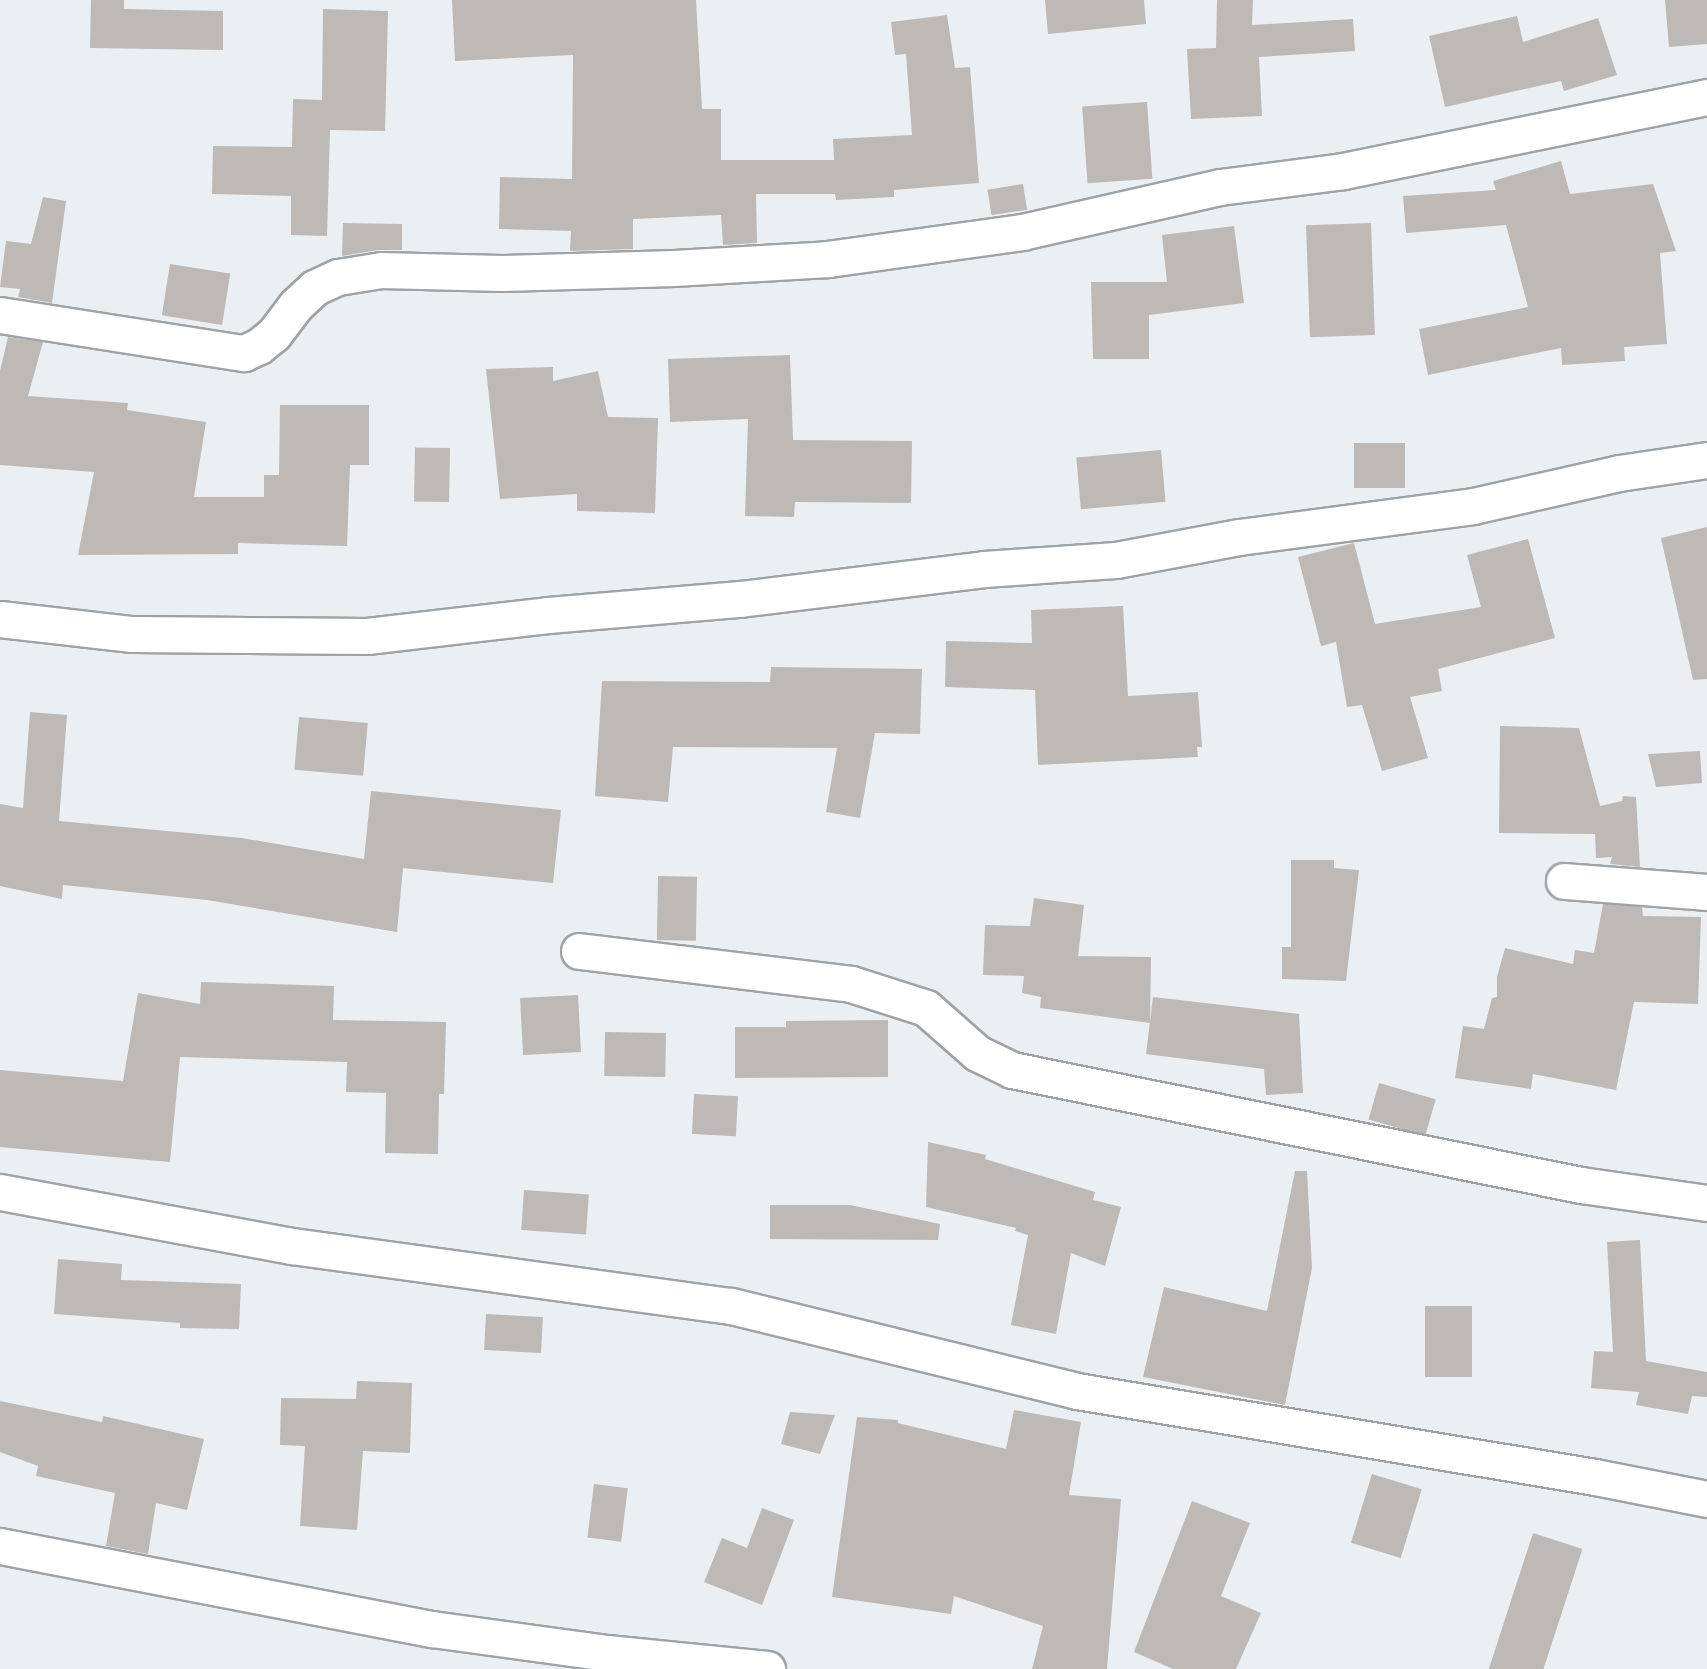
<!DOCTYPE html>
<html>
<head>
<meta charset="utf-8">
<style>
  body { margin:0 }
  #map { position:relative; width:1707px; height:1669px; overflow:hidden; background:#ebeff1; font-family:"IBM Plex Sans",sans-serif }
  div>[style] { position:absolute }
  .building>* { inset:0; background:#bcb9b7; transform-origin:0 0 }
  .roads { filter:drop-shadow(2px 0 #a0a3a6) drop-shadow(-2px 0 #a0a3a6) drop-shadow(0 2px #a0a3a6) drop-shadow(0 -2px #a0a3a6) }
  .minor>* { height:35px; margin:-17.5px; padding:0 17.5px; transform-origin:17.5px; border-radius:17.5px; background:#fff }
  span { translate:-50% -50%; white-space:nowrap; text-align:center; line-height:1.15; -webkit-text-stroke:6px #f9fcfe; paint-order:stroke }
</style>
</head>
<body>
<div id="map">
  <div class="building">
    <div style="clip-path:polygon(91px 0,124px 0,124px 9px,223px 11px,223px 50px,90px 48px)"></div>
    <div style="clip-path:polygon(452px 0,696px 0,702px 109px,721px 109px,721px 160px,834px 160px,833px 139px,912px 135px,906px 54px,895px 55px,891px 22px,947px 15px,955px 68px,970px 67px,979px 183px,894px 190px,894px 197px,836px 200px,835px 194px,756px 194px,757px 243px,723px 245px,721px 215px,633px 219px,633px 249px,570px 251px,571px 231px,499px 229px,500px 177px,572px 179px,573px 55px,455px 61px)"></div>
    <div style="clip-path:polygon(1045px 0,1144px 0,1146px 24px,1048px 34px)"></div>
    <div style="clip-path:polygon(1217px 0,1253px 0,1252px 25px,1353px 19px,1355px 51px,1259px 57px,1262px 116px,1191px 119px,1187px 49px,1216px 48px)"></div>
    <div style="clip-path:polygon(1665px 0,1707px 0,1707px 44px,1669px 47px)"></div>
    <div style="clip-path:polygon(323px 9px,388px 11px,385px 131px,330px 130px,327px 236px,291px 235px,291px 196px,212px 194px,213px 146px,292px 147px,293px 99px,322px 100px)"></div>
    <div style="clip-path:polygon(1517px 16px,1523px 42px,1598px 18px,1617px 75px,1564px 91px,1561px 81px,1445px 107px,1429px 36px)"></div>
    <div style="left:1147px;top:102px;width:77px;height:65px;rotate:86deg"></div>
    <div style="clip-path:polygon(1561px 161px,1570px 194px,1653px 184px,1676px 251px,1660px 253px,1667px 344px,1624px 347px,1625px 361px,1562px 365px,1561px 348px,1428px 375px,1419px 329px,1528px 307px,1506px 225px,1406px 233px,1403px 196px,1496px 190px,1493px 181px)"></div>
    <div style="left:1023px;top:184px;width:26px;height:36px;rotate:81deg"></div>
    <div style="clip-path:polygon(43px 197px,66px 201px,52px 303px,18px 297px,20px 289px,0 287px,6px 241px,31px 244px)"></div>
    <div style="clip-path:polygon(343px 223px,402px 224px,402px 250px,378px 250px,342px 256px)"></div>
    <div style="left:1371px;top:223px;width:112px;height:65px;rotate:88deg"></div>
    <div style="clip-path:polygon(1234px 226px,1244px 303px,1149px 315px,1149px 359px,1093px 359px,1091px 282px,1167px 282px,1162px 235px)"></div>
    <div style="left:170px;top:264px;width:61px;height:52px;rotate:9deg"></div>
    <div style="clip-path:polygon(8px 337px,43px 342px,28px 396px,128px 403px,127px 410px,206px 422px,194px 497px,264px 497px,264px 475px,279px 475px,280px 405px,369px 405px,369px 465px,350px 465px,347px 546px,238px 543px,238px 554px,78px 555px,94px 472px,0 465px,0 371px)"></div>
    <div style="clip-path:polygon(790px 355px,793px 440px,912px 441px,911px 503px,795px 502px,794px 517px,745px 516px,748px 419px,670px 422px,668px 359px)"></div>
    <div style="clip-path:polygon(553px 367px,553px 381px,598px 371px,608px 417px,658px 418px,655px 513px,577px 511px,577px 494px,500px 499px,486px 369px)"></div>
    <div style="left:1405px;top:443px;width:45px;height:51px;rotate:90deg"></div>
    <div style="left:450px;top:448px;width:54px;height:35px;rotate:91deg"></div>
    <div style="left:1161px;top:450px;width:52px;height:85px;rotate:85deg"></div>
    <div style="clip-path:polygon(1707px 527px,1707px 679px,1693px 680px,1661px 538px)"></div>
    <div style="clip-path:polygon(1528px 539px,1555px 638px,1438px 669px,1442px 691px,1410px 697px,1428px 758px,1382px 771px,1362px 705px,1347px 707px,1336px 642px,1321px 646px,1298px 557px,1354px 543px,1375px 624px,1481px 607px,1467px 555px)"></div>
    <div style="clip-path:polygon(1123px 606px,1128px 696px,1198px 692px,1202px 747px,1197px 747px,1198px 757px,1038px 765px,1035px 690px,945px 687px,946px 641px,1032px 643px,1031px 610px)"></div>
    <div style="clip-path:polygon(771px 667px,922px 669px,920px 734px,875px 733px,860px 818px,826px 812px,837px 748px,673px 747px,668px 802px,595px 796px,602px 681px,770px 682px)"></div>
    <div style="clip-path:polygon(30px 712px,67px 715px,59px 821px,242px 838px,364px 859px,371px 791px,561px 810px,553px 883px,403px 868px,397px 932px,207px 900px,63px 885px,62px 899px,0 886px,0 804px,23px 808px)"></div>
    <div style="left:299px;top:717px;width:69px;height:53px;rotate:5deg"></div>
    <div style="clip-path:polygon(1500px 726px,1579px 728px,1600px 806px,1622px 801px,1623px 796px,1636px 797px,1640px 867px,1610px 864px,1612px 857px,1596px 858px,1595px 834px,1499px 833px)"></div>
    <div style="clip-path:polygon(1700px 751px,1702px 783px,1656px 787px,1648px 754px)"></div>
    <div style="clip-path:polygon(1291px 860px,1334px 860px,1334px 868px,1359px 870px,1346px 981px,1282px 979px,1282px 947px,1291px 947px)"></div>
    <div style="left:658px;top:876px;width:39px;height:64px;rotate:1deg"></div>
    <div style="clip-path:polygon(1034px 898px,1084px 905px,1078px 956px,1151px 957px,1150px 1023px,1040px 1008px,1041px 997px,1022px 993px,1024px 976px,983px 975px,985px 925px,1030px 926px)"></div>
    <div style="clip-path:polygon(1603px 904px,1642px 907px,1643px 916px,1701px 917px,1698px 1004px,1634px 1002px,1616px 1090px,1533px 1074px,1531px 1089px,1455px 1078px,1463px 1026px,1484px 1029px,1492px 998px,1497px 997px,1497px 977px,1505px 948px,1573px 964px,1575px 950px,1594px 953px)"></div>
    <div style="clip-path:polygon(201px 982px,334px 986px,333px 1020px,446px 1022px,444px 1094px,439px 1094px,438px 1154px,385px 1153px,386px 1093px,346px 1092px,347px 1062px,180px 1057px,170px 1162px,0 1147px,0 1070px,123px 1081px,138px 993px,200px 1004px)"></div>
    <div style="left:578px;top:995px;width:57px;height:58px;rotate:87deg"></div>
    <div style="clip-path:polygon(1153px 997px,1299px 1014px,1303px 1093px,1266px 1095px,1264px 1069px,1146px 1054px)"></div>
    <div style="clip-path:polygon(888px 1020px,888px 1077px,735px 1078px,735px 1027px,786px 1027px,786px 1021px)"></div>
    <div style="left:605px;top:1032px;width:61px;height:44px;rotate:1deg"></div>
    <div style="left:1379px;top:1083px;width:59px;height:38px;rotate:16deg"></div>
    <div style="left:694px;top:1094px;width:44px;height:40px;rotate:3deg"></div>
    <div style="clip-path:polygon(928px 1142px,986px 1155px,985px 1159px,1095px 1192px,1093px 1200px,1121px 1207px,1105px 1266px,1071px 1253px,1056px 1334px,1011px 1325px,1028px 1235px,1015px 1231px,1016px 1228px,926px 1207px)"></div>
    <div style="clip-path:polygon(1295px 1171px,1307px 1171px,1312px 1268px,1285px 1405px,1143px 1377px,1164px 1287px,1267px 1311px)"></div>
    <div style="left:524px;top:1190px;width:65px;height:40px;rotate:4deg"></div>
    <div style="clip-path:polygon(770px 1205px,850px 1205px,940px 1224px,938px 1240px,770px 1239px)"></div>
    <div style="clip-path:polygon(1640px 1240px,1646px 1361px,1707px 1372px,1707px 1397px,1692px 1396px,1688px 1414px,1636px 1405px,1639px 1392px,1591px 1388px,1594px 1351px,1613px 1352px,1607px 1242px)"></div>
    <div style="clip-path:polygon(58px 1259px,122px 1264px,121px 1280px,241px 1284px,239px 1329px,180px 1328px,180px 1323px,54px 1314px)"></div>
    <div style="left:1425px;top:1306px;width:47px;height:71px"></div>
    <div style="left:486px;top:1314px;width:57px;height:36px;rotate:3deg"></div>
    <div style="clip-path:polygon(357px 1381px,412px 1383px,410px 1453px,363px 1451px,357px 1530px,300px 1526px,305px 1446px,280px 1445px,281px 1398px,356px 1399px)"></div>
    <div style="clip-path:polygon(0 1401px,102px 1422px,103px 1416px,204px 1439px,187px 1510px,156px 1503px,148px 1554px,106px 1546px,115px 1493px,36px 1476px,38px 1466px,0 1452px)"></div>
    <div style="clip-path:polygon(1014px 1410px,1081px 1422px,1069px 1495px,1121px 1499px,1107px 1669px,1032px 1669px,1043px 1626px,954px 1596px,951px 1614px,832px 1597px,857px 1417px,898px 1420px,898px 1423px,1006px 1449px)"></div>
    <div style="clip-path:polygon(790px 1412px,835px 1415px,820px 1454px,781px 1444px)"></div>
    <div style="left:1372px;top:1474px;width:52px;height:72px;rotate:17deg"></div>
    <div style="left:594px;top:1484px;width:34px;height:54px;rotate:7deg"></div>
    <div style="clip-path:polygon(1192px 1501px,1250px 1523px,1221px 1596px,1261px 1613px,1236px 1669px,1173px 1669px,1134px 1652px)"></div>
    <div style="clip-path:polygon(762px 1508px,794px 1520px,762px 1605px,704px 1582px,722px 1538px,747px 1548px)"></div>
    <div style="left:1533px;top:1533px;width:52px;height:143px;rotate:18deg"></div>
  </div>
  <div class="roads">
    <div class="minor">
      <div style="left:0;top:315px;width:247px;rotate:8.9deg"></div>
      <div style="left:244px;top:353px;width:17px;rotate:-25deg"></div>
      <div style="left:259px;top:346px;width:19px;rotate:-39deg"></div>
      <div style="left:274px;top:334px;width:36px;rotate:-53deg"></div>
      <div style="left:296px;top:305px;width:25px;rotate:-43deg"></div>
      <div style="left:314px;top:288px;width:26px;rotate:-25deg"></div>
      <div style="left:338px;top:277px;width:44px;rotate:-9.2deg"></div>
      <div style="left:381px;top:270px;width:122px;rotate:1.4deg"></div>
      <div style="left:503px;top:273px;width:171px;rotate:-1.7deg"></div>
      <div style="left:674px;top:268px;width:154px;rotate:-3.3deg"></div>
      <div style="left:828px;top:259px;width:196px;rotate:-7.9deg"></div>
      <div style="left:1022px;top:232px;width:203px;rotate:-12.8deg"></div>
      <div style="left:1220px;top:187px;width:124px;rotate:-7.4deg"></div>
      <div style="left:1343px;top:171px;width:371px;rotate:-11.5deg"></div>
      <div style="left:0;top:619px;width:133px;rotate:6.5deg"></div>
      <div style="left:132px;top:634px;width:235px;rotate:0.5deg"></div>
      <div style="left:367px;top:636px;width:182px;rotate:-6.6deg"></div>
      <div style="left:548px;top:615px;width:193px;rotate:-4.8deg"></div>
      <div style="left:740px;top:599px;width:246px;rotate:-7deg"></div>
      <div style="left:984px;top:569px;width:132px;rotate:-3.9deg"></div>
      <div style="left:1116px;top:560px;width:125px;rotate:-10.6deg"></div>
      <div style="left:1239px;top:537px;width:236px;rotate:-7.5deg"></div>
      <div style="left:1473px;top:506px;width:150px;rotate:-12.7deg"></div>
      <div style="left:1619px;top:473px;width:89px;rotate:-8.4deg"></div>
      <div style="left:1564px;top:881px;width:143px;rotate:4.4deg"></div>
      <div style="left:579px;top:951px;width:274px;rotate:6.9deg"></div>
      <div style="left:851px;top:984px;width:79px;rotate:17.7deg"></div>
      <div style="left:926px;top:1008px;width:68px;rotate:41.4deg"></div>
      <div style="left:977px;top:1053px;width:39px;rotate:26deg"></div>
      <div style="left:1012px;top:1070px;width:581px;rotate:11.43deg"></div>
      <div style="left:1581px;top:1185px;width:127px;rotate:8.1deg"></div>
      <div style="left:0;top:1192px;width:297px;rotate:10.5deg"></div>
      <div style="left:292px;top:1246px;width:443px;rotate:7.8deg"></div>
      <div style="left:731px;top:1306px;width:356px;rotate:13.8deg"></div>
      <div style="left:1077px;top:1391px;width:525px;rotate:9.43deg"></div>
      <div style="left:1595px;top:1477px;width:114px;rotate:11.1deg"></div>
      <div style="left:0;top:1546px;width:440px;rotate:10.9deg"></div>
      <div style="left:432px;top:1629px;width:177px;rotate:7.8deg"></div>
      <div style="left:607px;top:1653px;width:161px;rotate:5.7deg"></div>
    </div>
  </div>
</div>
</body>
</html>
